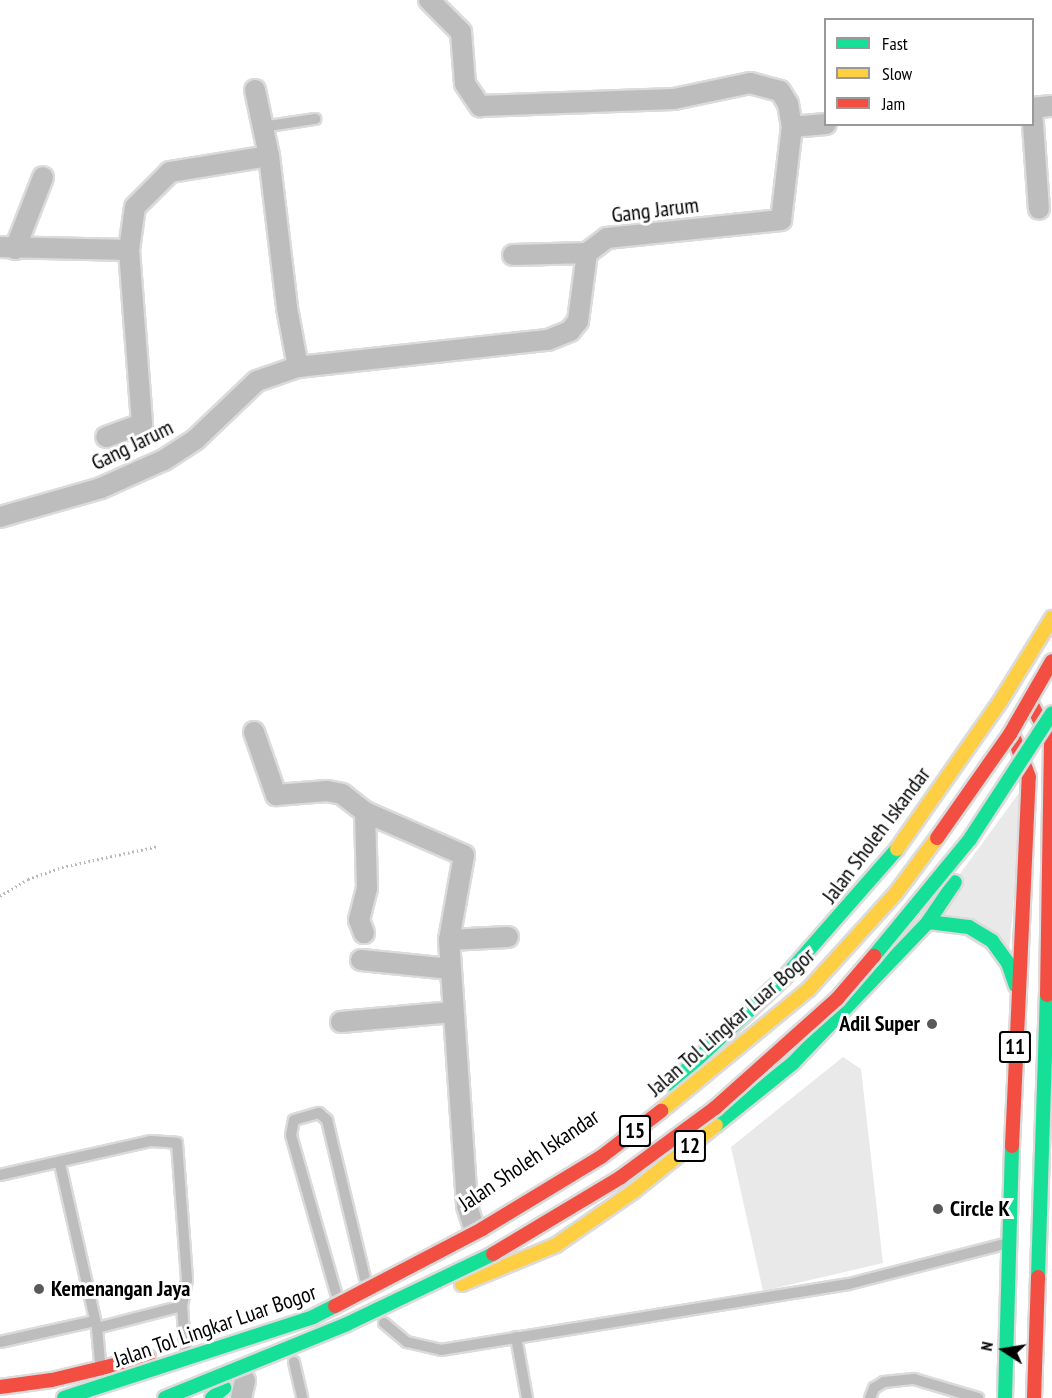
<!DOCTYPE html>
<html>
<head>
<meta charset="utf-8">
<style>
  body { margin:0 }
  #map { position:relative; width:1052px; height:1398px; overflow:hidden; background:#fff; font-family:"PT Sans Narrow",sans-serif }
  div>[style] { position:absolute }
  .green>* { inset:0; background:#e9e9e9 }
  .path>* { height:3px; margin-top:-1.5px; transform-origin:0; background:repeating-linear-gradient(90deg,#b8b8b8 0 1.5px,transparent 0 4.5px) }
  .roads { filter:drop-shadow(2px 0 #dbdbdb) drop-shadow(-2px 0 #dbdbdb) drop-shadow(0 2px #dbdbdb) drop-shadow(0 -2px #dbdbdb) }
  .lane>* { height:10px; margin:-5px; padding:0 5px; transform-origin:5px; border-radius:5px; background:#bdbdbd }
  .street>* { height:20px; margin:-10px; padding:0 10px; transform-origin:10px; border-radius:10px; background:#bdbdbd }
  .fast>* { height:14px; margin:-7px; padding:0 7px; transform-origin:7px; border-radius:7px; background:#16e098 }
  .slow>* { height:14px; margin:-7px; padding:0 7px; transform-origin:7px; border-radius:7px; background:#ffcf43 }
  .jam>* { height:14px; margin:-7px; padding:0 7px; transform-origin:7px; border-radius:7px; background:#f24e42 }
  .bridges { filter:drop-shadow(2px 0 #dbdbdb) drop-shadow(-2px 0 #dbdbdb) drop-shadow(0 2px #dbdbdb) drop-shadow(0 -2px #dbdbdb) }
  .fast-bridge>* { height:14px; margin:-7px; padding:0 7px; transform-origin:7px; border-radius:7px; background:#16e098 }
  .slow-bridge>* { height:14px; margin:-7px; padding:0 7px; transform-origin:7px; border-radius:7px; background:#ffcf43 }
  .jam-bridge>* { height:14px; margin:-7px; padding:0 7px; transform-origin:7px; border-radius:7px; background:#f24e42 }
  .dots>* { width:16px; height:16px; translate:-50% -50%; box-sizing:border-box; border:3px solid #fff; border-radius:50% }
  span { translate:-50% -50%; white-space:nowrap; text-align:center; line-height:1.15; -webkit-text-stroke:6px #fff; paint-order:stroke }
  .shield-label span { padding:2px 4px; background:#fff; border:2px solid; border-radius:4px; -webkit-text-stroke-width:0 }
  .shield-label { font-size:21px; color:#000; font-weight:700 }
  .street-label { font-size:22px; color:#000 }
  .poi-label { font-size:22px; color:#000; font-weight:700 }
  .right { translate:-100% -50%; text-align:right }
  .left { translate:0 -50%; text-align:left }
  .legend { position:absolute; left:824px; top:18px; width:210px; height:108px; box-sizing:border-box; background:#fff; border:2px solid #999; margin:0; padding:8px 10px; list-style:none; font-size:18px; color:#000 }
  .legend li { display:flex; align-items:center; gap:12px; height:30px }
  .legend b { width:30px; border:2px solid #999 }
  .north { position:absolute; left:974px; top:1320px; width:60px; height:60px; -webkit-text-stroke:4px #fff; paint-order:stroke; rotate:282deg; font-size:16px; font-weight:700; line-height:24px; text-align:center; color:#000 }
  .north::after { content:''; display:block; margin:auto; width:21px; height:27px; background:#000; clip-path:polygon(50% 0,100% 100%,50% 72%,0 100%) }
</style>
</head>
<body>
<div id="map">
  <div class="green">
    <div style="clip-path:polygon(1024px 786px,1008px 963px,930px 915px)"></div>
    <div style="clip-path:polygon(843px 1057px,861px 1069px,883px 1263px,763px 1291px,731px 1147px)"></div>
  </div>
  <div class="path">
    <div style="left:0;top:896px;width:33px;rotate:-31deg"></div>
    <div style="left:28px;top:879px;width:36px;rotate:-19deg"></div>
    <div style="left:62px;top:867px;width:99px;rotate:-12.2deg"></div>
  </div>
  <div class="roads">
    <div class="lane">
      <div style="left:262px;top:127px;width:54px;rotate:-8.6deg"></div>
      <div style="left:60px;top:1164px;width:168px;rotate:77.3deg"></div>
      <div style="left:97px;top:1328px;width:32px;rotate:85deg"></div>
      <div style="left:0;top:1175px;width:155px;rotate:-12.7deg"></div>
      <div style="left:151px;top:1141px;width:26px;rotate:4deg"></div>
      <div style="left:177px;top:1143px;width:137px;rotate:85.8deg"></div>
      <div style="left:187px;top:1280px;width:26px;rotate:101deg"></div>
      <div style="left:182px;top:1306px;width:40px;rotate:85.7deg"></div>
      <div style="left:336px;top:1293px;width:164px;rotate:-105.9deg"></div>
      <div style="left:291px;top:1135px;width:15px;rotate:-79deg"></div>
      <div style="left:294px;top:1120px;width:26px;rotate:-16deg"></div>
      <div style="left:319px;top:1113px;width:11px;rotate:41deg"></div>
      <div style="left:327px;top:1120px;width:163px;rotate:76.5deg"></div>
      <div style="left:384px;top:1323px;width:30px;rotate:40deg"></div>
      <div style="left:407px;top:1342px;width:35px;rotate:13deg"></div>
      <div style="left:441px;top:1350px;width:413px;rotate:-9.2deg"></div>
      <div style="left:849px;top:1284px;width:161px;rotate:-14.4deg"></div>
      <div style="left:97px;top:1328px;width:88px;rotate:-14.5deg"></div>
      <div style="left:516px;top:1337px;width:62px;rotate:79.8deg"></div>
      <div style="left:0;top:1342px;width:97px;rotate:-12.5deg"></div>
      <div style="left:294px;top:1362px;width:37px;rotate:77deg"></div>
      <div style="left:870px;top:1398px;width:11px;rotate:-68deg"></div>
      <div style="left:874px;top:1388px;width:12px;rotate:-31deg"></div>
      <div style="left:884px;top:1382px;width:30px;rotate:-6deg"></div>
      <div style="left:914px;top:1379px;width:67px;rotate:16.5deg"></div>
    </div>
    <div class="street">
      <div style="left:429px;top:0;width:45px;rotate:45deg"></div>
      <div style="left:461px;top:32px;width:52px;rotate:85.6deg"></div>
      <div style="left:465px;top:84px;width:27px;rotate:56deg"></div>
      <div style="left:480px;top:106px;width:194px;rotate:-2.1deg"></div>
      <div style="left:674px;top:99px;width:78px;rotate:-11.9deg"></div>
      <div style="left:750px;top:83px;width:31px;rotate:15deg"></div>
      <div style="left:780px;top:91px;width:15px;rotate:58deg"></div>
      <div style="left:788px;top:104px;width:23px;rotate:80deg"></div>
      <div style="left:255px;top:90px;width:67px;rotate:78deg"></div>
      <div style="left:269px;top:156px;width:153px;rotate:83.2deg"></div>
      <div style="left:287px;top:308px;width:60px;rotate:79.4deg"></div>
      <div style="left:1032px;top:108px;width:20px;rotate:-6deg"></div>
      <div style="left:1032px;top:110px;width:99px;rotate:86deg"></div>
      <div style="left:0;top:247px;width:129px;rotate:1.3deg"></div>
      <div style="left:129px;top:250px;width:174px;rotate:85.7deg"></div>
      <div style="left:142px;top:424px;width:38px;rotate:160deg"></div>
      <div style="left:15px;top:249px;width:77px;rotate:-68.7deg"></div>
      <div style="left:129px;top:250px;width:43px;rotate:-82.1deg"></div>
      <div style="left:135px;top:207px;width:49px;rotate:-45deg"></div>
      <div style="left:170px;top:172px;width:100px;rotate:-9.2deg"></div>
      <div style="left:513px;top:255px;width:74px;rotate:-1.5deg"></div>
      <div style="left:0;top:517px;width:105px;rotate:-16deg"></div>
      <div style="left:101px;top:488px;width:69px;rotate:-24deg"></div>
      <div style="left:164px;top:460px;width:38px;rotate:-33deg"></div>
      <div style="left:196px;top:439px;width:84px;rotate:-43.6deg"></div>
      <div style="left:257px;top:381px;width:43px;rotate:-18.9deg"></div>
      <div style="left:298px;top:367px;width:251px;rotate:-6.2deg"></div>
      <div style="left:548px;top:340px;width:24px;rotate:-22deg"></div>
      <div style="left:570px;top:331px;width:13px;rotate:-51deg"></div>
      <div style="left:578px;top:321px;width:69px;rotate:-82.5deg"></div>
      <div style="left:587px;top:253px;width:25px;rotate:-37deg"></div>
      <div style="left:607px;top:238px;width:175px;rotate:-5.9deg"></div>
      <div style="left:781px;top:220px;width:94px;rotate:-83.3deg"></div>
      <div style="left:792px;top:127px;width:34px;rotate:-5deg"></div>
      <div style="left:254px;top:732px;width:67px;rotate:70.8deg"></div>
      <div style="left:276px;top:795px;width:51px;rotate:-4.5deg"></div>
      <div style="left:327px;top:791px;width:15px;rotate:11deg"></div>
      <div style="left:342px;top:794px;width:29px;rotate:38deg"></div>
      <div style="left:365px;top:812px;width:76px;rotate:88.5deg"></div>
      <div style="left:367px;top:888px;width:33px;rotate:104deg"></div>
      <div style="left:359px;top:920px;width:14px;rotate:69deg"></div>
      <div style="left:365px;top:812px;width:108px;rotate:23.5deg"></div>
      <div style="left:464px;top:855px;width:86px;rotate:100deg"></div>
      <div style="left:449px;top:940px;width:267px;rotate:86.1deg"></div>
      <div style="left:467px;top:1206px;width:19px;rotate:72deg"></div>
      <div style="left:449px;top:940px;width:59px;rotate:-2.9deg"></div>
      <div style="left:361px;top:960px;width:90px;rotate:5.7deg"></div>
      <div style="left:341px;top:1022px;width:112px;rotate:-5.1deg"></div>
      <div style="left:241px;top:1398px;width:18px;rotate:-77deg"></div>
    </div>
    <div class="fast">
      <div style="left:928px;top:922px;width:41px;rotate:7deg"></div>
      <div style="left:969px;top:927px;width:27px;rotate:31deg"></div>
      <div style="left:992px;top:941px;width:27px;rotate:54deg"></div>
      <div style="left:1008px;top:963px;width:24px;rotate:71deg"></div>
      <div style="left:671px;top:1084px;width:156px;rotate:-43.2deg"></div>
      <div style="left:785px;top:977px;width:170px;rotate:-48.8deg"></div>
      <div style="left:716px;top:1125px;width:99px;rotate:-38.8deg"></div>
      <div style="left:793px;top:1063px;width:195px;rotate:-46.2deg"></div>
      <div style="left:928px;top:922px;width:48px;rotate:-56deg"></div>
      <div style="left:1038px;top:1277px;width:282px;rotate:-88.2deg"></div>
      <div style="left:212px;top:1398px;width:16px;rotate:-40deg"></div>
      <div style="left:1005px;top:1398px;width:252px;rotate:-88.4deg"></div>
    </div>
    <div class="slow">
      <div style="left:897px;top:849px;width:179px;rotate:-55deg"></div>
      <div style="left:1000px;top:702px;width:99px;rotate:-58.2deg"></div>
      <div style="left:462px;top:1284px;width:102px;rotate:-22.5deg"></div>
      <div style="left:556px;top:1245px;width:95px;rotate:-34.7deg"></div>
      <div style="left:634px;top:1191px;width:105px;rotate:-38.8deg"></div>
    </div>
    <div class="jam">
      <div style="left:1031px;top:703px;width:44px;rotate:62.9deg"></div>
      <div style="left:1051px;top:742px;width:253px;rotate:90.9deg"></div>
      <div style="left:1012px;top:1146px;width:369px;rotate:-87.4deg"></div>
      <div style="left:1029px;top:777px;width:40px;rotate:-111deg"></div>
      <div style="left:0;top:1387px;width:52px;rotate:-7.7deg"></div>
      <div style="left:52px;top:1380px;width:99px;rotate:-13.5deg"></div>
      <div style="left:1034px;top:1398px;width:121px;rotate:-88.1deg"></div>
    </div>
  </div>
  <div class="bridges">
    <div class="fast-bridge">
      <div style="left:874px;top:956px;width:151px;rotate:-50.6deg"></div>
      <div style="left:970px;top:839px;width:150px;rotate:-56.9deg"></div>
      <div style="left:64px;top:1398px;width:262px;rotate:-18deg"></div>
      <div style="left:313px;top:1317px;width:25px;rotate:-27deg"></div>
      <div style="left:165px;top:1398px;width:196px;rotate:-22.1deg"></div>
      <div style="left:347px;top:1324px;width:162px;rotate:-25.6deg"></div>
    </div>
    <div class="slow-bridge">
      <div style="left:661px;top:1111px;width:190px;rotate:-39.5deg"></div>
      <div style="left:808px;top:990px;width:131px;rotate:-47.8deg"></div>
      <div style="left:896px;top:893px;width:69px;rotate:-53.3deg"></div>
    </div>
    <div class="jam-bridge">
      <div style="left:937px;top:838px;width:127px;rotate:-54.9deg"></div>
      <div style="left:1010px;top:734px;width:84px;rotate:-60.1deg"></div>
      <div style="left:493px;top:1254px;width:149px;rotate:-31deg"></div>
      <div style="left:621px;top:1177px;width:117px;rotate:-36.3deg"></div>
      <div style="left:715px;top:1108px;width:164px;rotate:-41.8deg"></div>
      <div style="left:837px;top:999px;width:57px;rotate:-49.3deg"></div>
      <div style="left:335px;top:1306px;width:166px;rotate:-27.6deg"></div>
      <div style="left:482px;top:1229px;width:139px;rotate:-31.2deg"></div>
      <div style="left:601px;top:1157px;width:76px;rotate:-37.5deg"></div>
    </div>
  </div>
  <div class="dots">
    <div style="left:932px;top:1024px;background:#595959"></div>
    <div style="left:938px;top:1209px;background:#595959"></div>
    <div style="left:39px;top:1289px;background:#595959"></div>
  </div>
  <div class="shield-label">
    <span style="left:1015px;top:1047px">11</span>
    <span style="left:635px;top:1131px">15</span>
    <span style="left:690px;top:1146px">12</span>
  </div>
  <div class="street-label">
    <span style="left:655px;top:210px;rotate:-7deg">Gang Jarum</span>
    <span style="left:132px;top:445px;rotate:-26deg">Gang Jarum</span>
    <span style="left:876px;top:835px;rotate:-53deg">Jalan Sholeh Iskandar</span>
    <span style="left:731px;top:1022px;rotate:-41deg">Jalan Tol Lingkar Luar Bogor</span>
    <span style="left:529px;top:1160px;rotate:-34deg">Jalan Sholeh Iskandar</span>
    <span style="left:215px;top:1326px;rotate:-19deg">Jalan Tol Lingkar Luar Bogor</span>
  </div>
  <div class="poi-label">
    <span class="right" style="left:920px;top:1024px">Adil Super</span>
    <span class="left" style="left:950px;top:1209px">Circle K</span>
    <span class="left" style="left:51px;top:1289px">Kemenangan Jaya</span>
  </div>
  <ul class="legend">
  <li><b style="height:8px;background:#16e098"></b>Fast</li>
  <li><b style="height:8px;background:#ffcf43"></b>Slow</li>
  <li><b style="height:8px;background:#f24e42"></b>Jam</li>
  </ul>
  <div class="north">N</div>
</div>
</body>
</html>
